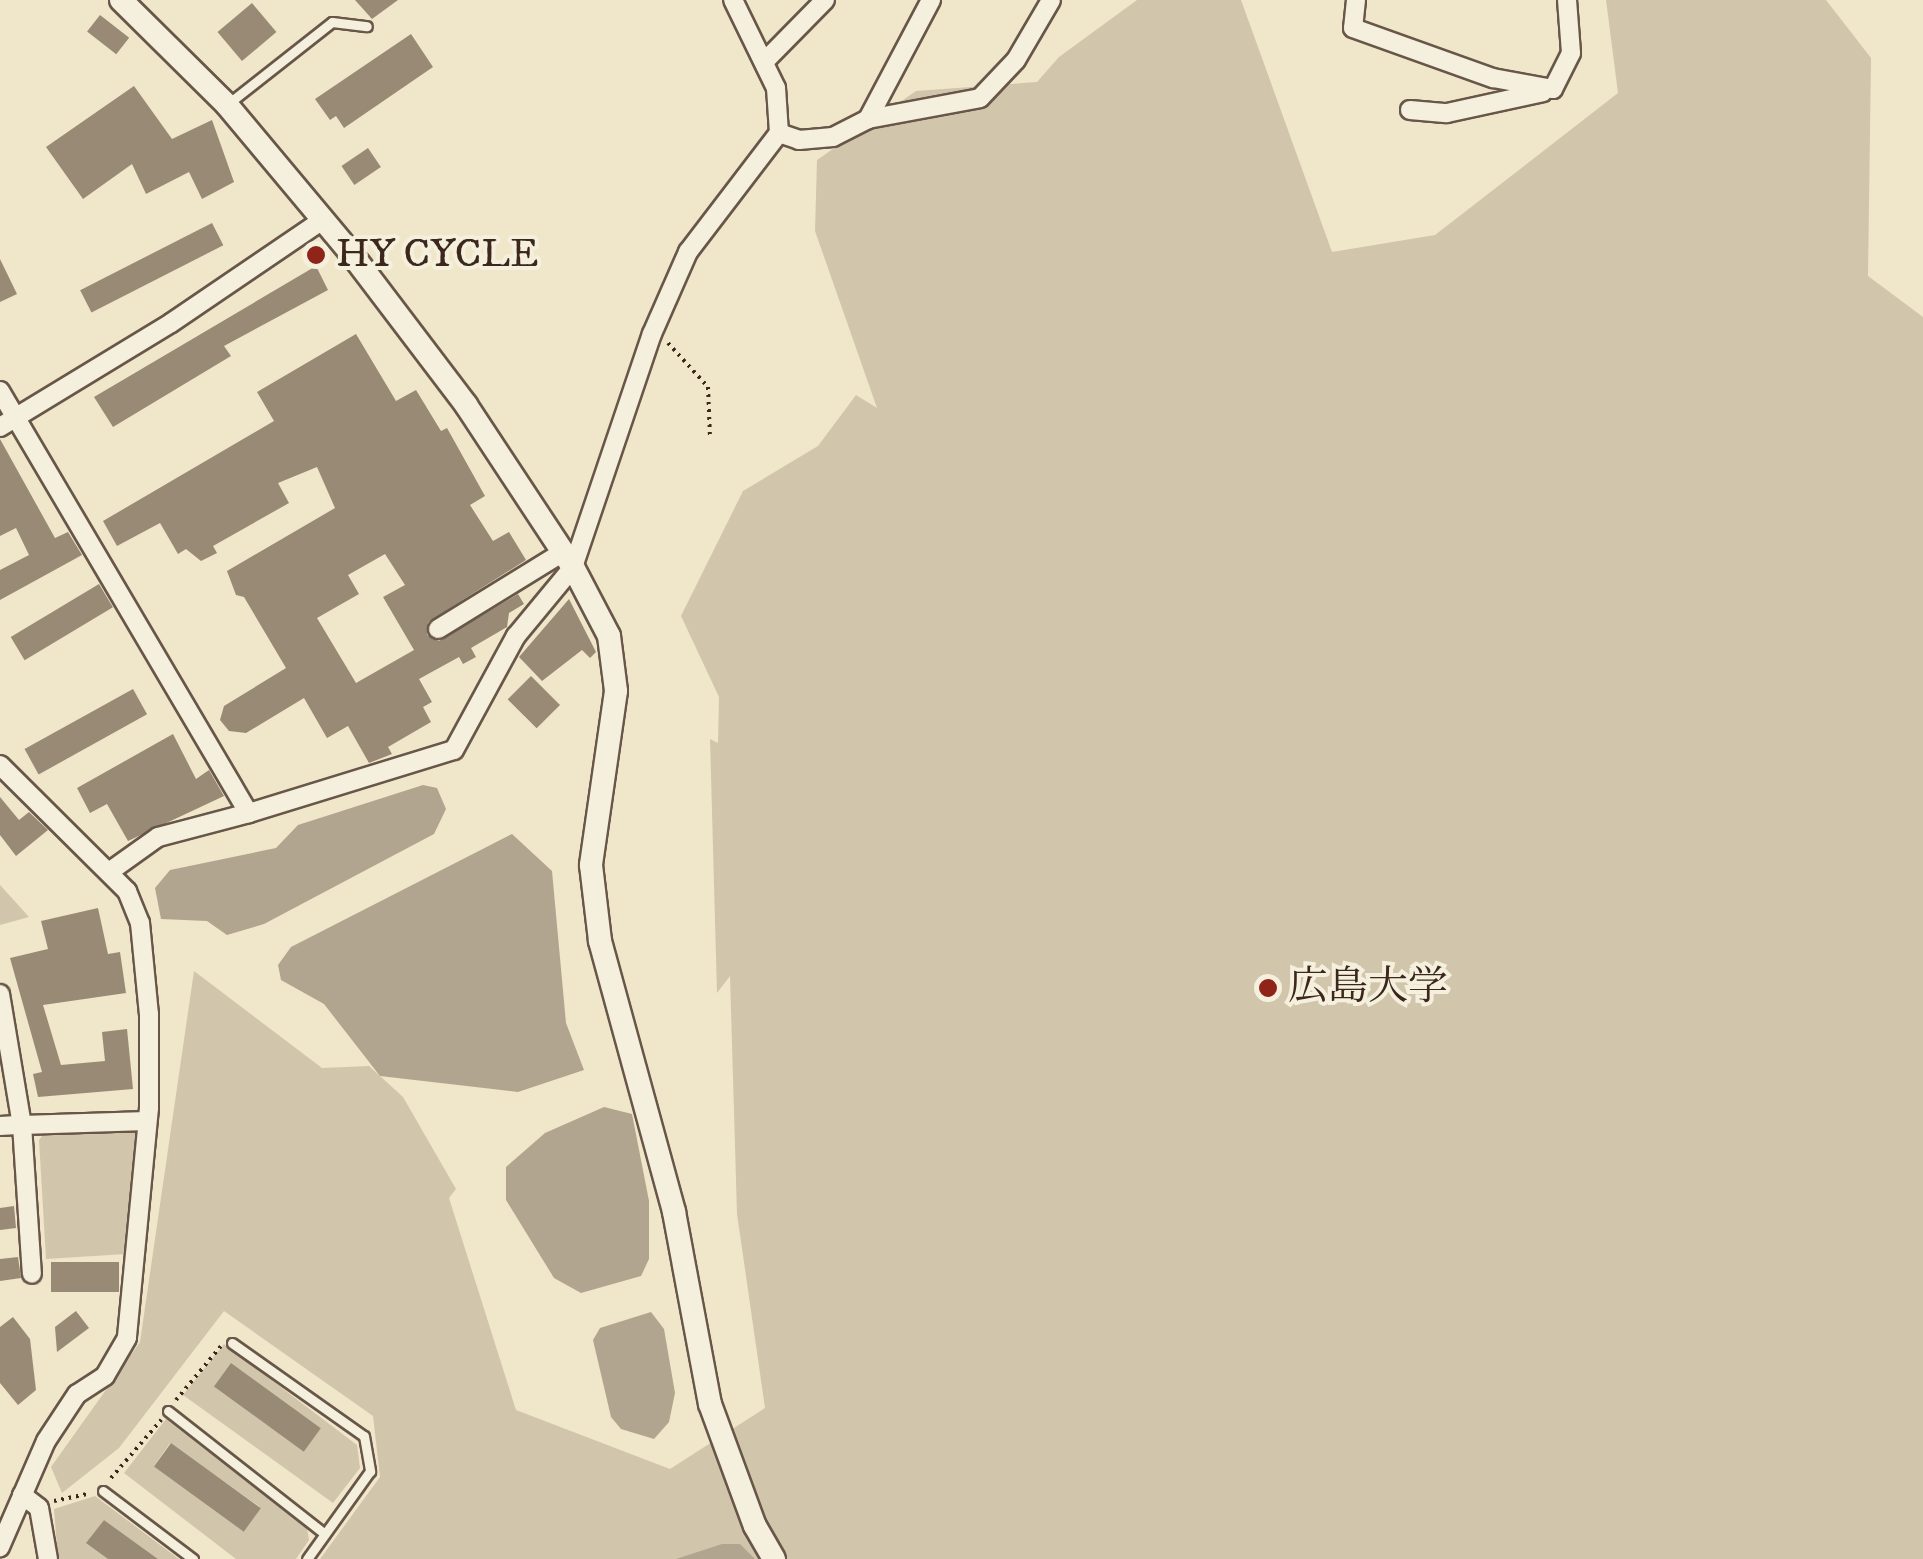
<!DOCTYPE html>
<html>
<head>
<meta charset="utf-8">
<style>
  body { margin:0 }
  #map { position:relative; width:1923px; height:1559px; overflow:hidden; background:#f0e6ca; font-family:"IM FELL DW Pica","Noto Serif JP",serif }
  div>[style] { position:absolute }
  .green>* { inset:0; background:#d1c6ac }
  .water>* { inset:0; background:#b2a58f }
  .building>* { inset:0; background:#998a76; transform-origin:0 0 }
  .path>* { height:4px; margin-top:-2px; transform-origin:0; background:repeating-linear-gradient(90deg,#3b271c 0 2.5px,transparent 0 7.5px) }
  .roads { filter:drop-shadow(2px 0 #685748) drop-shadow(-2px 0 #685748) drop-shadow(0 2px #685748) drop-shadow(0 -2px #685748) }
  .lane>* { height:9px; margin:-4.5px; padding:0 4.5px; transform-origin:4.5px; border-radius:4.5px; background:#f5efdd }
  .street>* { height:18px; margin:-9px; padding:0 9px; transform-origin:9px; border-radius:9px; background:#f5efdd }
  .secondary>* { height:22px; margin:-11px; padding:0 11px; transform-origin:11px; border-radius:11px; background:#f5efdd }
  .dots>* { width:28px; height:28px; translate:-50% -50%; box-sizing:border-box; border:5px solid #f5efdd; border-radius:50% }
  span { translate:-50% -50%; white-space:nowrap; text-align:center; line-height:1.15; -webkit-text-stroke:8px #f5efdd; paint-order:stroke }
  .poi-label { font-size:40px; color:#3b271c }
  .left { translate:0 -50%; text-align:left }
</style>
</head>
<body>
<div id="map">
  <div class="green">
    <div style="clip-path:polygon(1137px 0,1241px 0,1332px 252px,1435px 235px,1618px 93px,1606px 0,1826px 0,1871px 58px,1868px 276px,1923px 317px,1923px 1559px,320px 1559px,380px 1477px,373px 1416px,224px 1311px,119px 1448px,62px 1493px,51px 1467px,140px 1342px,194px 971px,322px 1068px,369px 1066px,403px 1097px,456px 1189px,449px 1198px,516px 1410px,670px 1469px,765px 1408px,737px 1214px,730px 976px,717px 993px,710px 739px,718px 743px,719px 697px,681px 616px,743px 491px,818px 446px,856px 395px,877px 408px,815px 231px,817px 160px,916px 91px,1037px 82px,1059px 57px)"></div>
    <div style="clip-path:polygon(0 885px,29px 917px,0 925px)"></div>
    <div style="clip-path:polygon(48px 1128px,145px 1128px,126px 1254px,46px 1259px,39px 1140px)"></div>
    <div style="clip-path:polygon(224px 1344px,357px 1445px,360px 1468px,333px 1503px,183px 1395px)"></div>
    <div style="clip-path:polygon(evenodd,166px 1419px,307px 1528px,309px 1540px,296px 1559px,236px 1559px,124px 1473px,166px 1419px,170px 1443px,260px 1507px,244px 1530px,154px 1466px,170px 1443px)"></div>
    <div style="clip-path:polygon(95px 1496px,179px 1559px,158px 1559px,104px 1520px,87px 1543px,108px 1559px,58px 1559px,54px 1509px)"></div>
  </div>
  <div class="water">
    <div style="clip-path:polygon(423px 785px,437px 788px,446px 809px,434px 834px,264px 924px,227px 935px,207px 921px,161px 919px,155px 888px,170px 870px,276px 848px,298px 825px)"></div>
    <div style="clip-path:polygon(512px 834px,552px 871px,566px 1023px,584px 1070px,518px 1092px,380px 1076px,324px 1004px,281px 980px,278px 965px,291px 947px)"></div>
    <div style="clip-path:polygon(604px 1107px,632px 1114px,649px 1201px,649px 1259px,641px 1276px,581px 1293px,554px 1278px,506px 1200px,506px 1167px,545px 1133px)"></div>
    <div style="clip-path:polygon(651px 1312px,664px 1329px,675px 1393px,669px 1422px,654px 1439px,621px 1429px,611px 1417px,593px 1340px,600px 1328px)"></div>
    <div style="clip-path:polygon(722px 1544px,740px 1544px,755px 1559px,676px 1559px)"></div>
  </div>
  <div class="building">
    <div style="clip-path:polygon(355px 0,398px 0,372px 19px)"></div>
    <div style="left:252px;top:3px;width:38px;height:45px;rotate:50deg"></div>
    <div style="left:100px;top:15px;width:37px;height:21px;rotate:38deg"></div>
    <div style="clip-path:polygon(411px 34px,433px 67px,344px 128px,336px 116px,330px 120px,315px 99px)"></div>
    <div style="clip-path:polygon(134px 86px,172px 139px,212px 120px,234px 182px,202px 199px,189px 172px,146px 194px,132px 164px,83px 199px,46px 147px)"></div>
    <div style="left:368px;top:148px;width:23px;height:32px;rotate:56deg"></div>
    <div style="left:212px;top:223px;width:25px;height:148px;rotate:63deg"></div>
    <div style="clip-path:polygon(0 259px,17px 294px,0 302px)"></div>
    <div style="clip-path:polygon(316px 266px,328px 290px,224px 346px,231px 356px,113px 427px,94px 397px)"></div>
    <div style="clip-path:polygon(evenodd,356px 334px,396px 401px,416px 390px,441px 431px,447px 428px,485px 496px,470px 505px,493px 541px,509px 532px,526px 560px,428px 622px,427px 635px,439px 641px,518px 594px,524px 604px,509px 613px,507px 627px,471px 648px,476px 657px,463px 664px,459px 657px,419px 679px,432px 702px,423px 707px,431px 722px,388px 747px,392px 754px,369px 763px,348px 726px,327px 738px,304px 698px,246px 733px,229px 731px,220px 720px,224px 706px,286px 668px,244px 597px,236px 595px,227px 571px,335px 508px,317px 467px,278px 483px,289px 503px,213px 546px,217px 553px,201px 561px,186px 549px,178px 554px,160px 523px,117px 546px,103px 521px,274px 421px,257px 392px,356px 334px,385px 554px,405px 585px,383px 597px,414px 650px,356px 683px,317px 618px,359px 594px,348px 575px,385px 554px)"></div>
    <div style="clip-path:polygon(0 439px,55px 538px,68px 532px,82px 555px,0 600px,0 570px,29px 555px,16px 528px,0 536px)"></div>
    <div style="left:99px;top:584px;width:27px;height:103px;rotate:59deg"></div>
    <div style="clip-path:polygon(569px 599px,596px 652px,590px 658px,582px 650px,542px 681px,519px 657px)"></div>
    <div style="left:531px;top:676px;width:41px;height:33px;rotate:45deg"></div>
    <div style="left:133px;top:689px;width:29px;height:124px;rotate:61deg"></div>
    <div style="clip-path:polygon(173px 734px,196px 779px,209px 770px,224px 796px,128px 841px,107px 804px,90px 813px,77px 788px)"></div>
    <div style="clip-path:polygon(0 797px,19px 820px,29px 812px,48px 830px,16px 856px,0 835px)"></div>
    <div style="clip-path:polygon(98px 908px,108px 954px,120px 952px,126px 993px,43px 1005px,61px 1065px,105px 1061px,102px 1032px,127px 1029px,133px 1089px,38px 1097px,33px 1074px,42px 1072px,10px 958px,48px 949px,41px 921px)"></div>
    <div style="clip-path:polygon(14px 1206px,16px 1228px,0 1230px,0 1208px)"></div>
    <div style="clip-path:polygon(18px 1257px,21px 1278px,0 1281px,0 1259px)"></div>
    <div style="left:119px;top:1262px;width:30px;height:68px;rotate:90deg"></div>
    <div style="clip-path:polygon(76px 1311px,89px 1328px,57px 1352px,55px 1327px)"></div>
    <div style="clip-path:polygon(13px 1317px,30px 1339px,36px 1390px,18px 1405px,0 1383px,0 1327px)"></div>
    <div style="left:231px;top:1363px;width:111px;height:29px;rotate:36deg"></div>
    <div style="left:171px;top:1443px;width:111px;height:29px;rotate:36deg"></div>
    <div style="clip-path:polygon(104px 1520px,158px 1559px,108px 1559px,86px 1543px)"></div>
  </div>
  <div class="path">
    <div style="left:668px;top:343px;width:59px;rotate:47.7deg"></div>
    <div style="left:708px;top:387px;width:50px;rotate:87.7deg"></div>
    <div style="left:176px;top:1400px;width:70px;rotate:-50.2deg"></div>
    <div style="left:111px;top:1478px;width:77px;rotate:-49.2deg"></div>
    <div style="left:54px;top:1501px;width:35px;rotate:-12deg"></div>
  </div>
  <div class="roads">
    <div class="lane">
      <div style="left:229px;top:103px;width:131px;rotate:-38.2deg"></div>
      <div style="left:332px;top:22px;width:35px;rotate:7deg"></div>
      <div style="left:232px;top:1343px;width:161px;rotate:35.2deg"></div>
      <div style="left:364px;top:1436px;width:36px;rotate:80deg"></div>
      <div style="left:370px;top:1471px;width:108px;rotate:125.6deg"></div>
      <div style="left:168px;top:1411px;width:199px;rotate:38.1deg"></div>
      <div style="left:103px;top:1491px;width:113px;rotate:37.1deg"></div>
    </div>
    <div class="street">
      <div style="left:931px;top:0;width:135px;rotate:117.9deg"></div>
      <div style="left:868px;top:119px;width:114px;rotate:-10.6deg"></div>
      <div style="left:980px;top:98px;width:52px;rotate:-46.5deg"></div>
      <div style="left:1016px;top:60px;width:69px;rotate:-59.7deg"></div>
      <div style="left:1356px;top:0;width:28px;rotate:96deg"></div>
      <div style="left:1353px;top:28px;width:149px;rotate:19.7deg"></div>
      <div style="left:1493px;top:78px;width:61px;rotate:10.4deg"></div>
      <div style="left:764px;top:62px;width:87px;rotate:-45.5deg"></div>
      <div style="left:1553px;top:89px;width:40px;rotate:-63.4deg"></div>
      <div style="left:1571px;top:53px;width:53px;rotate:-94.3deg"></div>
      <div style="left:1410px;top:110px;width:37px;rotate:5deg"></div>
      <div style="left:1447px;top:113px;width:98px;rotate:-12.3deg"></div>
      <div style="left:779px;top:133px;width:21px;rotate:19deg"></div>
      <div style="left:799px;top:140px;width:34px;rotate:-5deg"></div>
      <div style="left:833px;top:137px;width:39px;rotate:-27deg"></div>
      <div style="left:0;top:391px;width:490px;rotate:59.5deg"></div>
      <div style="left:249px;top:813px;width:94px;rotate:165.2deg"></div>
      <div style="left:158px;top:837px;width:60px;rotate:144.5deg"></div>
      <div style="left:0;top:427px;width:200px;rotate:-31.3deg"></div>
      <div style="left:171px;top:323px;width:181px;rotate:-34.2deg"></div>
      <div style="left:438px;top:629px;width:147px;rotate:-31.6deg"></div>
      <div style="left:0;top:765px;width:179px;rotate:44.8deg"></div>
      <div style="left:127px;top:891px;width:35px;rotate:68deg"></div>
      <div style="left:140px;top:923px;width:91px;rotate:84.4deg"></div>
      <div style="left:149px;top:1014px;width:94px;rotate:90deg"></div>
      <div style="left:149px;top:1108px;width:231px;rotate:95.5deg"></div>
      <div style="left:127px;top:1338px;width:44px;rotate:120.1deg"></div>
      <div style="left:105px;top:1376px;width:33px;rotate:147deg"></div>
      <div style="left:77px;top:1394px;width:56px;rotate:123.4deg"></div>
      <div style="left:46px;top:1441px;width:116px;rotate:113.5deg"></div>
      <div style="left:249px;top:813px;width:214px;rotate:-17.1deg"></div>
      <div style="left:454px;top:750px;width:130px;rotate:-61.5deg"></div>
      <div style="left:516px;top:636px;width:89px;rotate:-50.4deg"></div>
      <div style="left:573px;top:567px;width:246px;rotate:-71.3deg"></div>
      <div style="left:652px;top:334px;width:90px;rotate:-66.3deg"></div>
      <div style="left:688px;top:252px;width:150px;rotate:-52.6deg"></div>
      <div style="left:779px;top:133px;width:45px;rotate:-93.8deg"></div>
      <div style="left:776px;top:88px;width:98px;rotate:-116deg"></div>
      <div style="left:0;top:994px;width:133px;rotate:80.5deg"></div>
      <div style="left:22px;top:1125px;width:125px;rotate:-1.8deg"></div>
      <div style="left:0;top:1126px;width:22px;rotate:-3deg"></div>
      <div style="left:22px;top:1125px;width:149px;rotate:86.2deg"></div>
      <div style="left:22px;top:1495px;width:21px;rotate:37deg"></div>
      <div style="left:39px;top:1508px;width:52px;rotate:80deg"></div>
    </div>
    <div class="secondary">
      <div style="left:121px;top:0;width:149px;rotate:44.7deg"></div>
      <div style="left:227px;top:105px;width:192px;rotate:50.1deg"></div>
      <div style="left:350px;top:252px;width:192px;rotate:52.8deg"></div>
      <div style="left:466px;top:405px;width:194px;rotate:56.6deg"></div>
      <div style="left:573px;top:567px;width:78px;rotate:62.4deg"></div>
      <div style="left:609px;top:636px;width:55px;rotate:82.7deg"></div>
      <div style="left:616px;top:691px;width:176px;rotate:98.2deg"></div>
      <div style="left:591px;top:865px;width:77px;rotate:83.2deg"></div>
      <div style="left:600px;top:941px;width:281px;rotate:74.7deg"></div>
      <div style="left:674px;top:1212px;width:195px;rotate:79.4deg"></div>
      <div style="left:710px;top:1404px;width:130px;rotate:69.8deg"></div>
      <div style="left:755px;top:1526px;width:38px;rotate:60deg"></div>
    </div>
  </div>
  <div class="dots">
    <div style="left:316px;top:255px;background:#8f2418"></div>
    <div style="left:1268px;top:988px;background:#8f2418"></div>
  </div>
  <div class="poi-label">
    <span class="left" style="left:336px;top:255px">HY CYCLE</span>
    <span class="left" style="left:1288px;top:988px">広島大学</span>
  </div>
</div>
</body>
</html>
